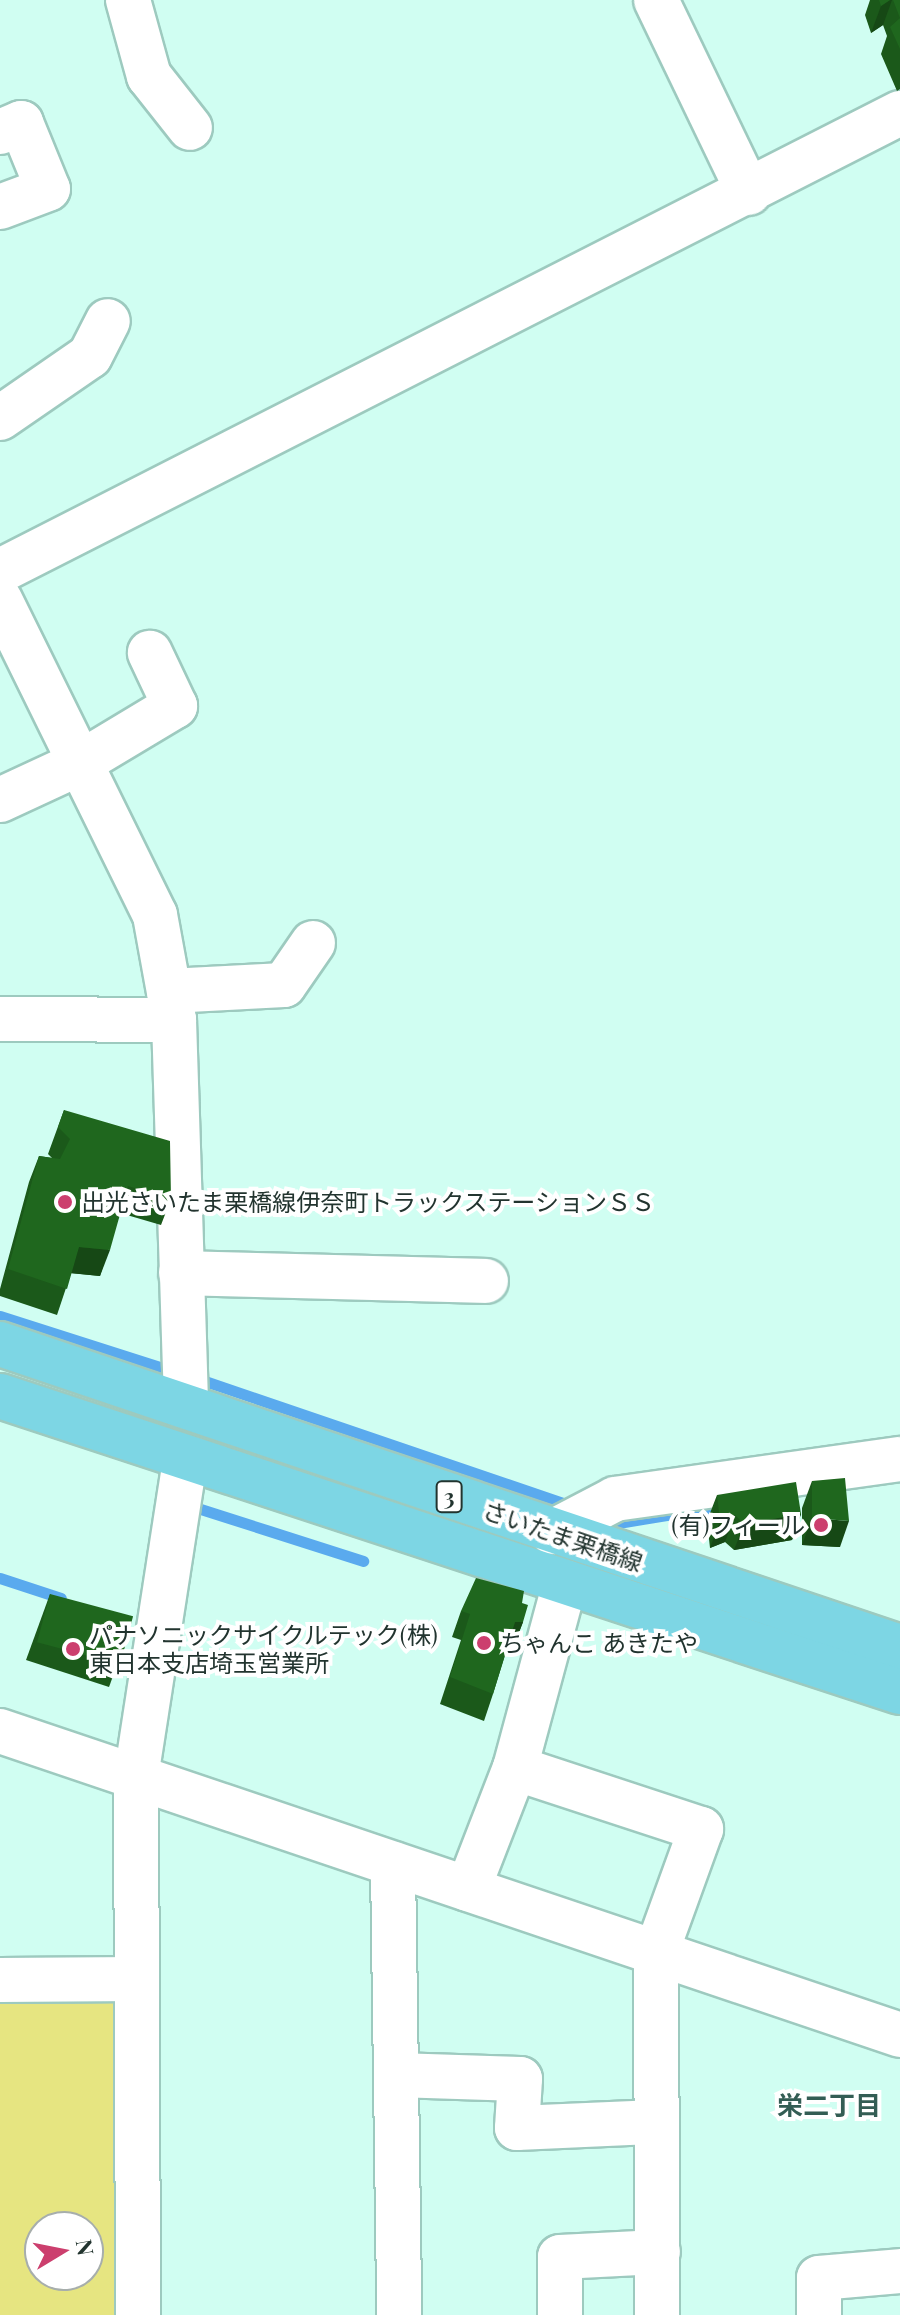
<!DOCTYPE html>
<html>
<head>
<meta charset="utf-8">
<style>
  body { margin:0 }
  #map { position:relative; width:900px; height:2315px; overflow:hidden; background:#d0fef2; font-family:"Playfair Display","Noto Sans JP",serif }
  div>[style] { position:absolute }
  .green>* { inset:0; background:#e6e581 }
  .stream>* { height:11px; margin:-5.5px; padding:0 5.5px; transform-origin:5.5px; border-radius:5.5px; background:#5aaaee }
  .roads { filter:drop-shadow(2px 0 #9dcabf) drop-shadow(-2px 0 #9dcabf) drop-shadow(0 2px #9dcabf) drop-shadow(0 -2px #9dcabf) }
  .minor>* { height:44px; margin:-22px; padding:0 22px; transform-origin:22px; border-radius:22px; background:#fff }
  .major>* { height:44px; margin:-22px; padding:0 22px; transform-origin:22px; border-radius:22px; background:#7dd6e4 }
  .wall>* { inset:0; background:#1b591a }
  .shaded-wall>* { inset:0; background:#164815 }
  .building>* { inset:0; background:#1f671e; transform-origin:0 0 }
  .dots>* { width:22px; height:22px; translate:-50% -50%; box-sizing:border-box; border:4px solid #fff; border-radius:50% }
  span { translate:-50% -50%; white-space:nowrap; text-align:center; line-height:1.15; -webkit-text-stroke:8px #fff; paint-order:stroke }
  .shield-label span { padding:2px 6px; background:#fff; border:2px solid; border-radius:6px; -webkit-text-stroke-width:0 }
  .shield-label { font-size:22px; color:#22342f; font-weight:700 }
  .poi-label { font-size:24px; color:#22342f }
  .left { translate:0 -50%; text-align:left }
  .right { translate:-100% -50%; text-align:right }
  .street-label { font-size:24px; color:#22342f }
  .neighbourhood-label { font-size:26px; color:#335d54; font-weight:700 }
  .north { position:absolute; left:24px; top:2211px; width:80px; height:80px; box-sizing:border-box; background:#fff; border:2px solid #a7aeac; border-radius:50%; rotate:80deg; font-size:22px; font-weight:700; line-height:32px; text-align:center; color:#22342f }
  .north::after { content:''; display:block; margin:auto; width:28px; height:36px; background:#cc3f6e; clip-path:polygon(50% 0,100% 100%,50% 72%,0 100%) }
</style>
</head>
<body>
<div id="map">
  <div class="green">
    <div style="clip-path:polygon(evenodd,117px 1994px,121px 2315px,0 2315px,0 1996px,117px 1994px,40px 2227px,88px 2227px,88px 2275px,40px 2275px,40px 2227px)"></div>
  </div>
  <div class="stream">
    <div style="left:0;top:1316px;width:185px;rotate:17.7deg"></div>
    <div style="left:193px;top:1377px;width:403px;rotate:18.8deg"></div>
    <div style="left:188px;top:1505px;width:184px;rotate:17.7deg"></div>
    <div style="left:605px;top:1518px;width:14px;rotate:21deg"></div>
    <div style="left:618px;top:1523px;width:105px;rotate:-9.3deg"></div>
    <div style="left:0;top:1578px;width:64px;rotate:18.2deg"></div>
  </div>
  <div class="roads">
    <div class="minor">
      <div style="left:128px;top:0;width:79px;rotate:74.6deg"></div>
      <div style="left:149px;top:76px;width:66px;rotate:51.7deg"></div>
      <div style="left:656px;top:0;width:214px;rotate:64.3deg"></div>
      <div style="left:0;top:132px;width:23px;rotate:-23deg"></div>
      <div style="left:21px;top:123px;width:71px;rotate:67.8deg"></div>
      <div style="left:48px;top:189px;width:51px;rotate:159.4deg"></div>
      <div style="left:0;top:418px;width:109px;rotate:-34.6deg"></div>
      <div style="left:90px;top:356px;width:39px;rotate:-63deg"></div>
      <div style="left:0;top:571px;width:1010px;rotate:-26.97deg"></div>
      <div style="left:0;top:600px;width:351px;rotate:63.8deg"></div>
      <div style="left:155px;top:915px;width:107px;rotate:79.7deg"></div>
      <div style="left:174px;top:1020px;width:386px;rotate:88.2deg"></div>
      <div style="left:0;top:800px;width:88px;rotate:-24.8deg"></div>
      <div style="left:80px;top:763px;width:111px;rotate:-31deg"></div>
      <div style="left:175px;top:706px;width:59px;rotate:-115.3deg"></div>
      <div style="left:169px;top:991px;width:115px;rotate:-3deg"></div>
      <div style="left:284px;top:985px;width:51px;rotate:-55.4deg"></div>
      <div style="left:0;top:1019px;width:174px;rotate:0.3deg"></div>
      <div style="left:181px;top:1273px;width:305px;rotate:1.5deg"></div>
      <div style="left:552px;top:1532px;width:71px;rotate:-27.6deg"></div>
      <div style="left:615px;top:1499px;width:288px;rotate:-8deg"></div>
      <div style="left:0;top:1731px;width:950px;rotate:18.66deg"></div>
      <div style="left:515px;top:1768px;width:192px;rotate:-74.9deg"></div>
      <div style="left:393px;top:1864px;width:451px;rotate:89.2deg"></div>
      <div style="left:468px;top:1889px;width:130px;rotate:-68.8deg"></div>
      <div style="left:515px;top:1768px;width:196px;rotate:18.2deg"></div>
      <div style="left:701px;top:1829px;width:132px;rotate:109.9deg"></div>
      <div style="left:656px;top:1953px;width:362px;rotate:89.8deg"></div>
      <div style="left:0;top:1980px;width:137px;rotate:-0.4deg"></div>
      <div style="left:396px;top:2075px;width:124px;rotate:1.8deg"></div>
      <div style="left:520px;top:2079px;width:49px;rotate:93.5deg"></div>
      <div style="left:517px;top:2128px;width:140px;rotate:-2.5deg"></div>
      <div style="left:138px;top:2315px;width:538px;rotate:-90.21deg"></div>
      <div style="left:136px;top:1777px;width:322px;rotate:-81.2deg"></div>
      <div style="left:560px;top:2315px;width:58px;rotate:-90deg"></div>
      <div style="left:560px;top:2257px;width:98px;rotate:-2.9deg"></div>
      <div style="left:819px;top:2315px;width:37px;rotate:-90deg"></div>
      <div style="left:819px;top:2278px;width:81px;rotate:-4.9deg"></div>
    </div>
    <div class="major">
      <div style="left:0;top:1344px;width:950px;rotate:18.61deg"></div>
      <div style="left:0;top:1396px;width:947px;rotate:18.21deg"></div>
    </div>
  </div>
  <div class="wall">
    <div style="clip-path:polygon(870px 0,900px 0,900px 89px,897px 91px,881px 54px,887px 36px,883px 25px,871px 33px,865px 15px)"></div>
    <div style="clip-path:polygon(64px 1110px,171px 1199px,161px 1225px,120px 1213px,100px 1276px,71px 1273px,57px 1315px,0 1296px,0 1289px,29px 1182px,39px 1156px,52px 1158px,48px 1154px)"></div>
    <div style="clip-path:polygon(812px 1481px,840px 1547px,802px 1545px,802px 1508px)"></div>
    <div style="clip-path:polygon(717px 1495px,801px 1514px,792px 1540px,734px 1550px,725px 1542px,710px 1548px,707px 1521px)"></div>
    <div style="clip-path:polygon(50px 1594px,116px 1668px,109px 1687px,26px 1660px)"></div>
    <div style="clip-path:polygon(522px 1603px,523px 1622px,513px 1648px,507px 1649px,493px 1694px,484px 1721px,440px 1704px,461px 1640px,452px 1637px,461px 1611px)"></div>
  </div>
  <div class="shaded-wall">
    <div style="clip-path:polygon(890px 0,892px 0,883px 25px,871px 33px,881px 6px)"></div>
    <div style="clip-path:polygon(79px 1247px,110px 1250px,100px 1276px,69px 1273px)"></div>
    <div style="clip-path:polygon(801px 1514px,792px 1540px,734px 1550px,744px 1524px)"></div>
    <div style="clip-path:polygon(735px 1515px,725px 1542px,710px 1548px,720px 1521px)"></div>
    <div style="clip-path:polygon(812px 1518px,849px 1521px,840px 1547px,802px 1545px)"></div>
    <div style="clip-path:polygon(515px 1622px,523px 1622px,513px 1648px,505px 1649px)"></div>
  </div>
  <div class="building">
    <div style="clip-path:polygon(879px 0,890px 0,881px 6px)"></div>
    <div style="clip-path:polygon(893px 0,900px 0,900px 49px,890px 27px,900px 18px)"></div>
    <div style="clip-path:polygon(64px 1110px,170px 1141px,171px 1199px,128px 1186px,110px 1250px,79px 1247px,67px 1289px,8px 1269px,39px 1156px,60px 1159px,70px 1139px,58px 1127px)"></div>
    <div style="clip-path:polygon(845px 1478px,849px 1521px,812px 1518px,812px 1481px)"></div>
    <div style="clip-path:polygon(796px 1482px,801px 1514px,744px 1524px,735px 1515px,720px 1521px,717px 1495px)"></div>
    <div style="clip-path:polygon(476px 1578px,524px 1591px,522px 1603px,528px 1605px,523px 1622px,515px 1622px,493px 1694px,450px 1677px,470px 1614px,461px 1611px)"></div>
    <div style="left:50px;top:1594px;width:86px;height:50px;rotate:15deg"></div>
  </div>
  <div class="dots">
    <div style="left:65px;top:1202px;background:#cc3f6e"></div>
    <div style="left:821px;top:1525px;background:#cc3f6e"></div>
    <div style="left:484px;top:1643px;background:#cc3f6e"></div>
    <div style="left:73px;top:1649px;background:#cc3f6e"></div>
  </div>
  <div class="shield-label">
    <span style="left:449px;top:1497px">3</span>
  </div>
  <div class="poi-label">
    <span class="left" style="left:81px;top:1202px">出光さいたま栗橋線伊奈町トラックステーションＳＳ</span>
    <span class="right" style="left:805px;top:1525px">(有)フィール</span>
    <span class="left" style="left:89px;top:1649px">パナソニックサイクルテック(株)<br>東日本支店埼玉営業所</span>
    <span class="left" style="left:500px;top:1643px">ちゃんこ あきたや</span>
  </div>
  <div class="street-label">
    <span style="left:563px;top:1536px;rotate:19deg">さいたま栗橋線</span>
  </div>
  <div class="neighbourhood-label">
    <span style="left:829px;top:2105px">栄二丁目</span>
  </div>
  <div class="north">N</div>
</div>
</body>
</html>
